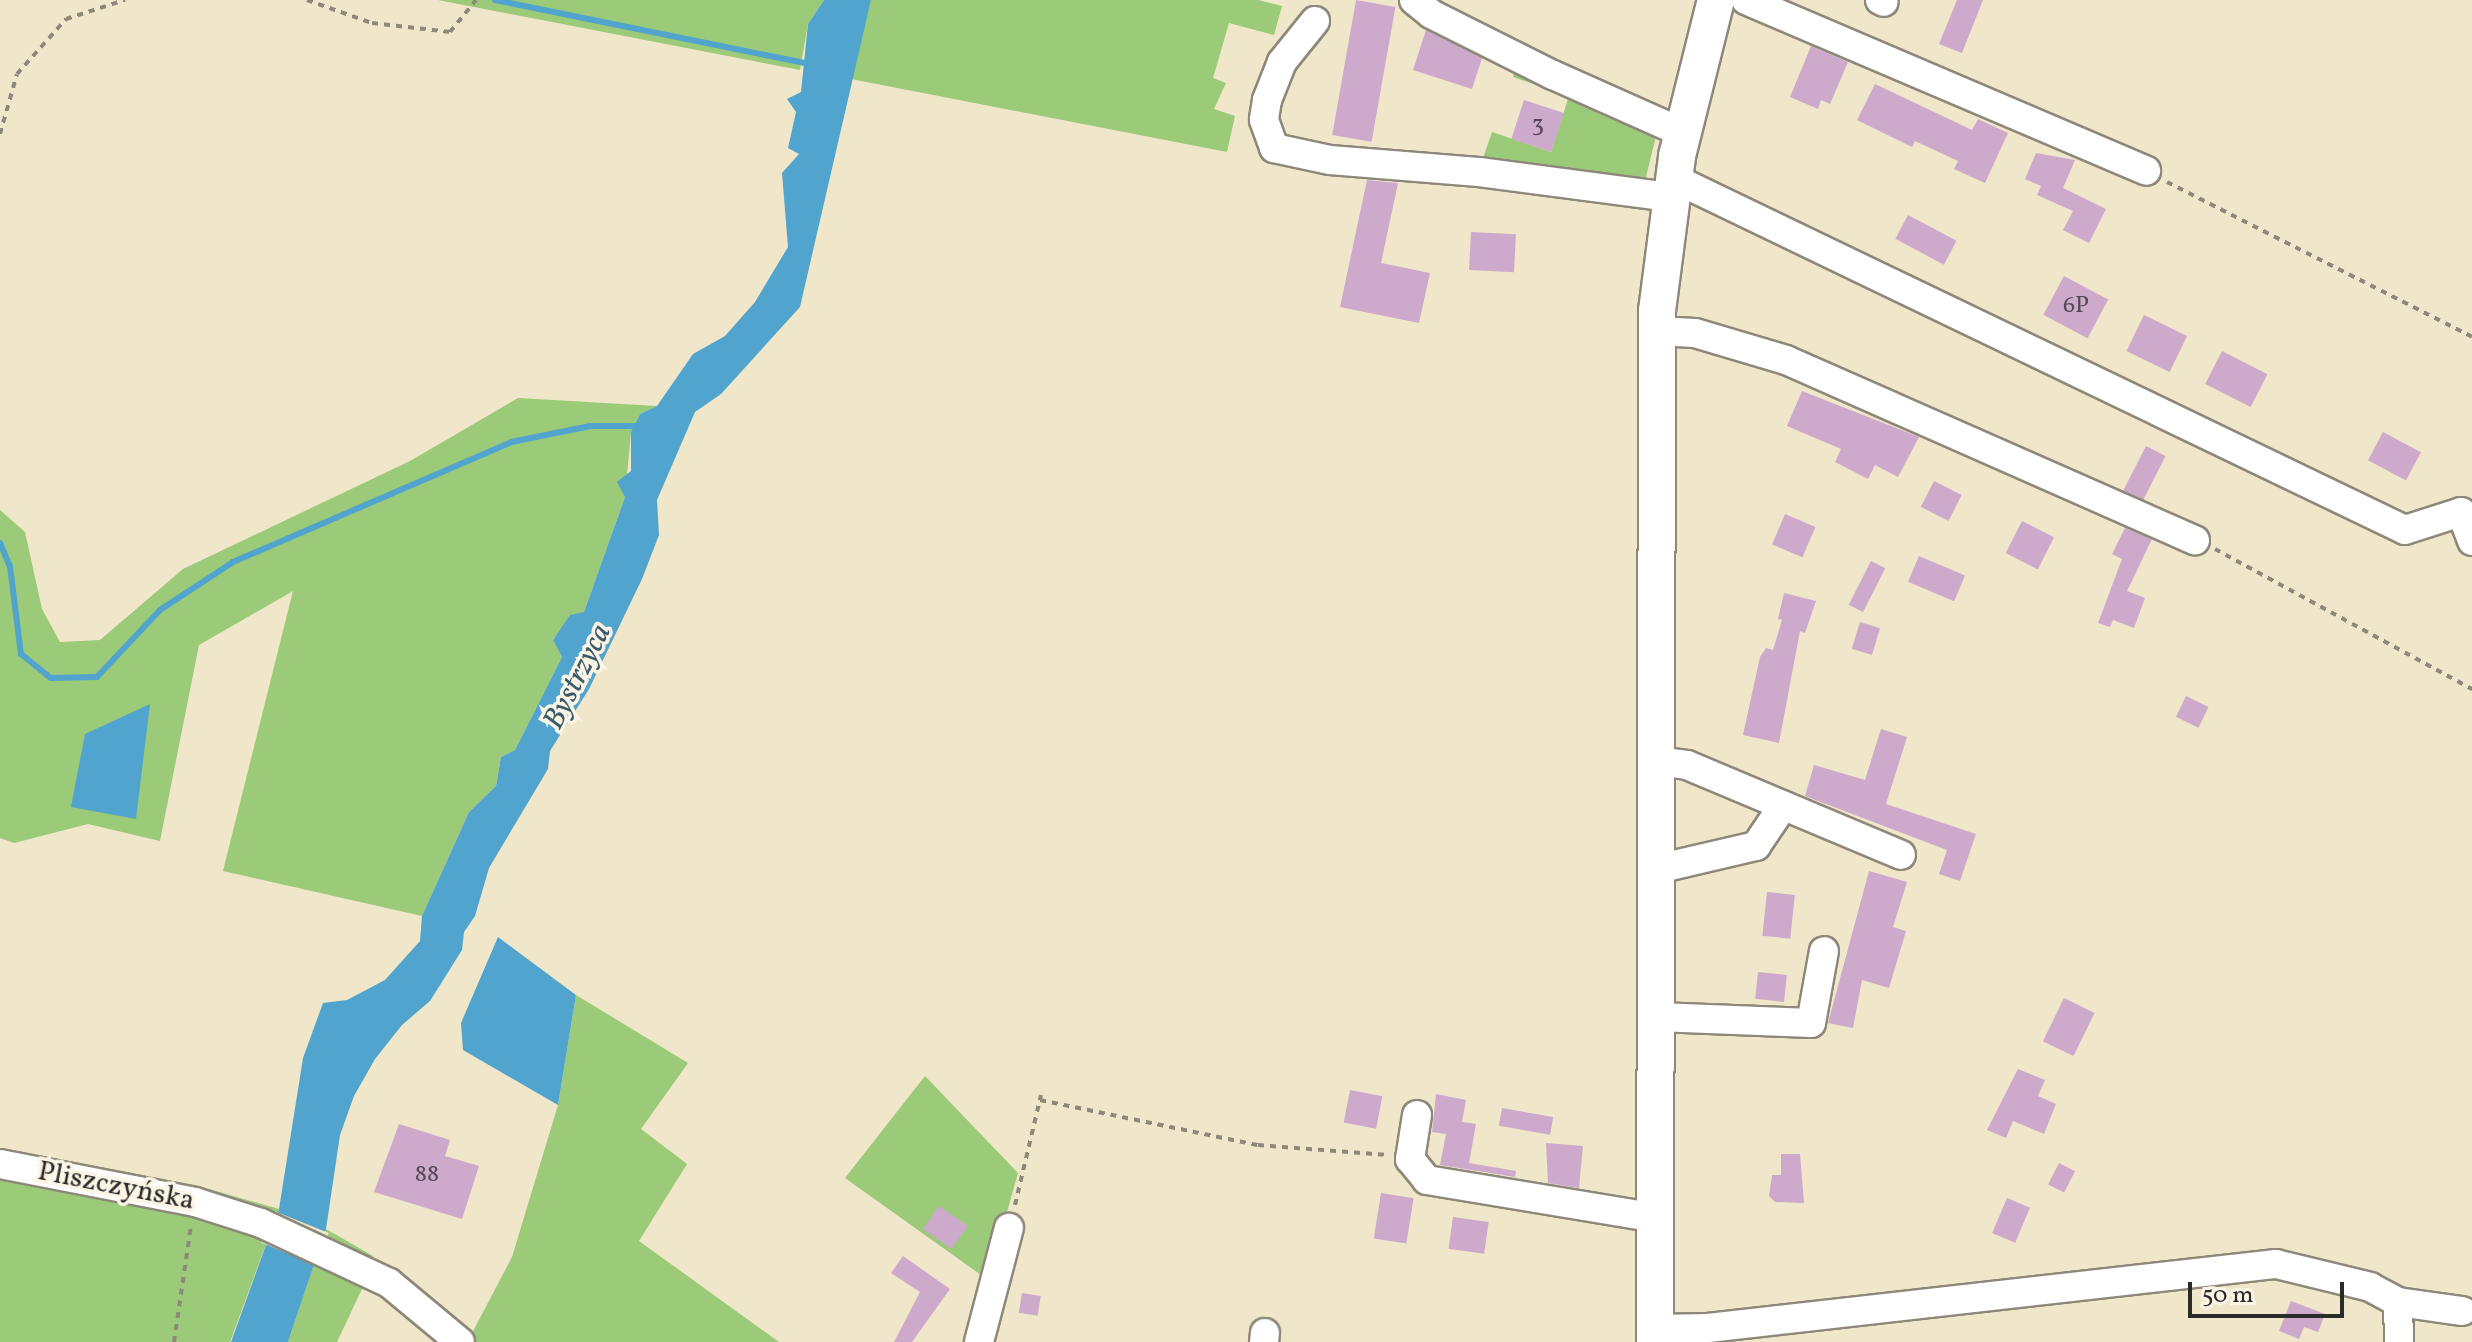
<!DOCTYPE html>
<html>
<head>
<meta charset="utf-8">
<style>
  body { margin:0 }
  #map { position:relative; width:2472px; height:1342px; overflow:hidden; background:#f0e6c9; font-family:Vollkorn,serif }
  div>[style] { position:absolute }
  .green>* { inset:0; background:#9bca79 }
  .water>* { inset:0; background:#51a4cd }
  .pier>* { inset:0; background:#f0e6c9; transform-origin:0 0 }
  .stream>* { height:6px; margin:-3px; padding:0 3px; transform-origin:3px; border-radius:3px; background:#51a4cd }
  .building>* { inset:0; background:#cda9cc; transform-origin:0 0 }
  .path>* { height:4px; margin-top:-2px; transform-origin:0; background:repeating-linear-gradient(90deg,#8e887a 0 6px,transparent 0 12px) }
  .roads { filter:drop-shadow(2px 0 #8e887a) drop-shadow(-2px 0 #8e887a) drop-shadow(0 2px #8e887a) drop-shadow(0 -2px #8e887a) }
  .minor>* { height:28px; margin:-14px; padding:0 14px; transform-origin:14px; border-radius:14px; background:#fff }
  .major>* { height:36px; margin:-18px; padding:0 18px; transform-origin:18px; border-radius:18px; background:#fff }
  span { translate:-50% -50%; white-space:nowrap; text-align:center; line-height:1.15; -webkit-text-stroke:7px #fcf5e5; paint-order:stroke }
  .number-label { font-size:24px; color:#544a53 }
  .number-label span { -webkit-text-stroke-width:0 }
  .street-label { font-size:28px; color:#2b2b2b }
  .water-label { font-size:30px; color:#3a5b6c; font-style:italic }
  .scale { position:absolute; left:2188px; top:1282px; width:156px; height:36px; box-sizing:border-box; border:4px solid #2b2b2b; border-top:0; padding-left:10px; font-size:24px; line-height:28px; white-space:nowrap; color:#2b2b2b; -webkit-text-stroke:6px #fcf5e5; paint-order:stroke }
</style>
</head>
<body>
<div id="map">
  <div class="green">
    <div style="clip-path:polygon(438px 0,824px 0,808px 24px,800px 70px)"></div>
    <div style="clip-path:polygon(871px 0,1258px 0,1282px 6px,1274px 35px,1229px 23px,1213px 78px,1226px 83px,1214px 109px,1235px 116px,1227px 152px,851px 79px)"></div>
    <div style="clip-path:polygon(1519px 61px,1658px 128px,1645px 181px,1482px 161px,1492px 132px,1551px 152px,1569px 96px,1513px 77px)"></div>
    <div style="clip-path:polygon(518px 398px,657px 406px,640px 414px,631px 432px,625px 497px,584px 612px,553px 639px,562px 657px,515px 750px,501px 757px,496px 786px,469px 812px,422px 916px,223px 871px,293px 591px,199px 645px,160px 841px,88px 824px,14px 843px,0 838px,0 510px,25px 532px,42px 609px,60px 642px,100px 640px,183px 569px,410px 461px)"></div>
    <div style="clip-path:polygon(576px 995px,688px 1063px,641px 1129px,687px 1164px,639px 1241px,779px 1342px,475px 1342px,470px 1337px,512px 1257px,558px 1105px)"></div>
    <div style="clip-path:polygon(925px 1076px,1018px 1173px,988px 1280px,845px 1178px)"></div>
    <div style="clip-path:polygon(0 1148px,195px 1185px,279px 1209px,230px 1342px,0 1342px)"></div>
    <div style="clip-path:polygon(326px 1229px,373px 1256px,370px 1272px,337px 1342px,288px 1342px)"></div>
  </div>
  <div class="water">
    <div style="clip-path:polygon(824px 0,871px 0,800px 307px,721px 394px,695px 412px,657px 500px,659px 535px,642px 579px,589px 689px,550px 751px,548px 769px,489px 868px,475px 916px,464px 932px,462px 950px,430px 1001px,402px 1025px,375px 1059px,354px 1096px,340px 1135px,326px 1229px,288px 1342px,231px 1342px,279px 1209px,303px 1058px,323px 1003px,347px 1000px,385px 980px,420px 941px,422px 916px,469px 812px,496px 786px,501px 757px,515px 750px,562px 657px,553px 640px,570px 615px,584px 612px,625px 497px,617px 482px,631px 471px,631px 432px,640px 414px,657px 406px,693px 354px,725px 336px,755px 302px,788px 247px,782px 173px,799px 154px,788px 148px,796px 112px,787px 99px,801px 92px,808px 24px)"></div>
    <div style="clip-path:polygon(150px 704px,136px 819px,71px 807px,85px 734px)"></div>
    <div style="clip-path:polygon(498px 937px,576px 995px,558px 1105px,463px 1050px,461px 1023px)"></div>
  </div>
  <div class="pier">
    <div style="left:274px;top:1211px;width:59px;height:34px;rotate:22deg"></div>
  </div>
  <div class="stream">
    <div style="left:495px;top:0;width:320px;rotate:11.5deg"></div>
    <div style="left:0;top:543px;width:25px;rotate:67deg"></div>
    <div style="left:10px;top:566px;width:89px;rotate:82.9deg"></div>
    <div style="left:21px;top:654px;width:38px;rotate:39deg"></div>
    <div style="left:51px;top:678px;width:46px;rotate:-1.2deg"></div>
    <div style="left:97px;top:677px;width:92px;rotate:-46.8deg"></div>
    <div style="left:160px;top:610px;width:87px;rotate:-33.3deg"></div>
    <div style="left:233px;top:562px;width:303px;rotate:-23.3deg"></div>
    <div style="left:511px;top:442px;width:81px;rotate:-11.4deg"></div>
    <div style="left:590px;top:426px;width:52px"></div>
  </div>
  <div class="building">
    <div style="left:1356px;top:0;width:40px;height:137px;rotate:10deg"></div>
    <div style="clip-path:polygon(1957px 0,1983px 0,1962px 53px,1939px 44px)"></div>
    <div style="clip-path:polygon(1426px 30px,1482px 58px,1472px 89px,1413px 70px)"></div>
    <div style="clip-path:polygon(1811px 46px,1848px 62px,1830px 104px,1821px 100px,1818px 109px,1790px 97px)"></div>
    <div style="clip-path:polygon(1875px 84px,1972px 130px,1978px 119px,2008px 133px,1985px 183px,1954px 169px,1958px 161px,1915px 141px,1912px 147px,1857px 120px)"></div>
    <div style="left:1524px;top:100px;width:42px;height:41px;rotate:18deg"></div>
    <div style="clip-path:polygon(2036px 153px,2075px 160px,2063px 188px,2106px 209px,2089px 243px,2063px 230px,2073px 211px,2037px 195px,2041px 186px,2025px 179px)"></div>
    <div style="clip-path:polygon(1367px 180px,1398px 183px,1381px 263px,1430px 273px,1419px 323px,1340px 307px)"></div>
    <div style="left:1908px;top:215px;width:55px;height:27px;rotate:28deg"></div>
    <div style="left:1471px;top:232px;width:45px;height:38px;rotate:3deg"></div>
    <div style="left:2064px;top:276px;width:50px;height:44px;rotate:28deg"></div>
    <div style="left:2144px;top:315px;width:48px;height:40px;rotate:26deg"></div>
    <div style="left:2222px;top:351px;width:51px;height:37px;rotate:27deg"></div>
    <div style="clip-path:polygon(1802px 391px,1919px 437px,1898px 477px,1875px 465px,1868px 479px,1835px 462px,1841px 449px,1787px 426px)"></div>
    <div style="left:2383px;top:432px;width:43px;height:32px;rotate:28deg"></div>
    <div style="left:2146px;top:446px;width:22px;height:50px;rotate:27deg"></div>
    <div style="left:1934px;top:481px;width:31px;height:29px;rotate:27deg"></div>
    <div style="left:1785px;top:514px;width:33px;height:33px;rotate:23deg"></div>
    <div style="left:2022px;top:521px;width:36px;height:36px;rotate:27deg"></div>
    <div style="clip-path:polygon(2125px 528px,2152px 539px,2127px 591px,2145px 598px,2134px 628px,2113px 620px,2110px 627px,2098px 623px,2122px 559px,2112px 554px)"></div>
    <div style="left:1919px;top:556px;width:50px;height:28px;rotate:23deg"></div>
    <div style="left:1871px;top:561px;width:16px;height:49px;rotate:27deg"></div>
    <div style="clip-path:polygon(1784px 593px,1816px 601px,1805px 633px,1800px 631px,1779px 743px,1743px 735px,1760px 657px,1766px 648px,1773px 650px,1782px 620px,1778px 619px)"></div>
    <div style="left:1860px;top:622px;width:21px;height:28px;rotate:17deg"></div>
    <div style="left:2186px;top:696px;width:25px;height:23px;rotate:26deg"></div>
    <div style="clip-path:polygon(1881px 729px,1907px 737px,1886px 804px,1976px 834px,1960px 881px,1939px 874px,1947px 850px,1805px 796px,1814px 765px,1865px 780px)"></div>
    <div style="clip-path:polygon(1869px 871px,1907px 882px,1893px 927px,1906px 931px,1889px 988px,1862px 980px,1853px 1028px,1828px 1023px)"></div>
    <div style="left:1767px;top:892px;width:28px;height:44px;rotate:6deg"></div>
    <div style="left:1758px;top:972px;width:29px;height:27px;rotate:6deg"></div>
    <div style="left:2064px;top:998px;width:34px;height:48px;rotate:26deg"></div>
    <div style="clip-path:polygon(2018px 1069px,2045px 1080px,2038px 1096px,2056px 1104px,2044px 1134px,2013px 1121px,2006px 1138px,1987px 1130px)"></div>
    <div style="left:1350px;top:1090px;width:33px;height:33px;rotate:11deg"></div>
    <div style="clip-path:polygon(1436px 1094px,1466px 1100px,1462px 1122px,1476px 1124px,1469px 1163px,1516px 1171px,1515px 1177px,1440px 1165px,1446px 1134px,1432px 1132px)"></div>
    <div style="left:1502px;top:1108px;width:52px;height:18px;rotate:10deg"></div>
    <div style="clip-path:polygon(399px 1124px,450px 1140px,445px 1156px,479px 1166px,462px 1219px,374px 1192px)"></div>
    <div style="clip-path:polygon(1546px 1143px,1583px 1146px,1579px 1188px,1548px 1183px)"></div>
    <div style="clip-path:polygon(1781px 1154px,1800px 1154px,1804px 1203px,1775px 1202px,1769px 1196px,1772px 1175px,1781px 1175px)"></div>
    <div style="left:2059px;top:1163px;width:18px;height:24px;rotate:27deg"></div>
    <div style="left:1381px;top:1193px;width:33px;height:46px;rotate:9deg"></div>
    <div style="left:2007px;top:1198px;width:25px;height:38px;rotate:23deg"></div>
    <div style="left:939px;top:1206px;width:35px;height:28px;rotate:35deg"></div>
    <div style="left:1453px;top:1217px;width:36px;height:32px;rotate:8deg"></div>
    <div style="clip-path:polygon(903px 1256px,950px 1289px,912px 1342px,894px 1342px,920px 1292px,891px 1273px)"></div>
    <div style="left:1022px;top:1293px;width:19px;height:20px;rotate:9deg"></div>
    <div style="clip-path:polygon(2291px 1301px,2325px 1314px,2318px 1332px,2304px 1327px,2299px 1339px,2279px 1331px)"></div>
  </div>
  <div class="path">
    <div style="left:307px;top:0;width:69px;rotate:19.5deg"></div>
    <div style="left:372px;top:23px;width:79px;rotate:6.6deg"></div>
    <div style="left:450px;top:32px;width:41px;rotate:-50.9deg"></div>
    <div style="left:0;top:134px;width:62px;rotate:-74.2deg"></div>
    <div style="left:17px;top:74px;width:74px;rotate:-48.3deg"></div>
    <div style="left:66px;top:19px;width:62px;rotate:-17.9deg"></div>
    <div style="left:2167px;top:182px;width:342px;rotate:26.9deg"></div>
    <div style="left:2215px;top:549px;width:293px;rotate:28.6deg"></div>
    <div style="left:1040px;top:1100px;width:223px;rotate:11.7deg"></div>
    <div style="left:1258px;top:1145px;width:130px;rotate:4.4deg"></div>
    <div style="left:1015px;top:1205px;width:113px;rotate:-76.7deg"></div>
    <div style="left:174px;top:1342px;width:117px;rotate:-81.7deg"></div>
  </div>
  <div class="roads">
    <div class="minor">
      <div style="left:1414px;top:0;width:22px;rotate:39deg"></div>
      <div style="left:1431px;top:14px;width:136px;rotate:26.6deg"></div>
      <div style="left:1553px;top:75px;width:140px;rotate:24deg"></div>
      <div style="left:1746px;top:0;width:435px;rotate:23.1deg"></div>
      <div style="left:1880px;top:0;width:4px;rotate:27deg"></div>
      <div style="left:1315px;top:21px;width:53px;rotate:128.8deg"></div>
      <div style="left:1282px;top:62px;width:41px;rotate:111.5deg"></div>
      <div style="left:1267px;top:100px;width:20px;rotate:99deg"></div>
      <div style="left:1264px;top:120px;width:30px;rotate:70deg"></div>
      <div style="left:1274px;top:148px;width:57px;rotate:12.1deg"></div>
      <div style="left:1330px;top:160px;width:149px;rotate:4.6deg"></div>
      <div style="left:1479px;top:172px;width:193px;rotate:7.5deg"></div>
      <div style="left:1673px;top:178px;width:812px;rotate:25.68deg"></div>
      <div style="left:2405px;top:530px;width:59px;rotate:-17.8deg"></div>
      <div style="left:2461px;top:512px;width:31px;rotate:69deg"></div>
      <div style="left:1657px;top:331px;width:38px;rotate:3deg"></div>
      <div style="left:1695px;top:333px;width:95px;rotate:16.5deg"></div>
      <div style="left:1786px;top:360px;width:447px;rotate:23.8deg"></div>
      <div style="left:1656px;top:761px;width:31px;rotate:7deg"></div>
      <div style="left:1687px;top:765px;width:232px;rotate:22.8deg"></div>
      <div style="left:1657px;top:869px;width:102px;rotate:-13.1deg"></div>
      <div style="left:1756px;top:846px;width:45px;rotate:-56deg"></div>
      <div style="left:1657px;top:1017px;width:154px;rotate:2.2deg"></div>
      <div style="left:1811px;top:1023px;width:73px;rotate:-79.8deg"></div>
      <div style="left:1417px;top:1115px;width:45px;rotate:99deg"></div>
      <div style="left:1410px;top:1159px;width:27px;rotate:51deg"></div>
      <div style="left:1427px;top:1180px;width:232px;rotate:9.4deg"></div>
      <div style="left:0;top:1164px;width:199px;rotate:11deg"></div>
      <div style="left:195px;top:1202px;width:69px;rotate:17.7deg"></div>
      <div style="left:261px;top:1223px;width:141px;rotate:25.1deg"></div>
      <div style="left:389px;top:1283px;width:92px;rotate:39.7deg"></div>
      <div style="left:2398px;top:1302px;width:40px;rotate:88.6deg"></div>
      <div style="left:1655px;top:1329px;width:53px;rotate:-1.1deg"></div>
      <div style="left:1708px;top:1328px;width:572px;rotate:-6.43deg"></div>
      <div style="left:2276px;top:1264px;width:97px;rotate:13.7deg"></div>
      <div style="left:2370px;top:1287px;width:32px;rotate:28deg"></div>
      <div style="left:2398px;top:1302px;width:65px;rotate:8deg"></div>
      <div style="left:979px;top:1342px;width:118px;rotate:-75.3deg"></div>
      <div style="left:1264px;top:1342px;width:9px;rotate:-84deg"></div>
    </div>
    <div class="major">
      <div style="left:1655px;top:1342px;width:1031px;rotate:-89.89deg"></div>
      <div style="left:1657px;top:311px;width:156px;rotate:-82.6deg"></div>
      <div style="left:1677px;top:156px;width:161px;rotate:-76deg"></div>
    </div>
  </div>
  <div class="number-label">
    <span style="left:1538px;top:126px">3</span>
    <span style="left:2076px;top:307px">6P</span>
    <span style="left:427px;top:1176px">88</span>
  </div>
  <div class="street-label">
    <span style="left:116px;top:1187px;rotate:11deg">Pliszczyńska</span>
  </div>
  <div class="water-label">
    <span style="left:578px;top:677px;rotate:-63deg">Bystrzyca</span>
  </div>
  <div class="scale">50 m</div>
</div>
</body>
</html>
